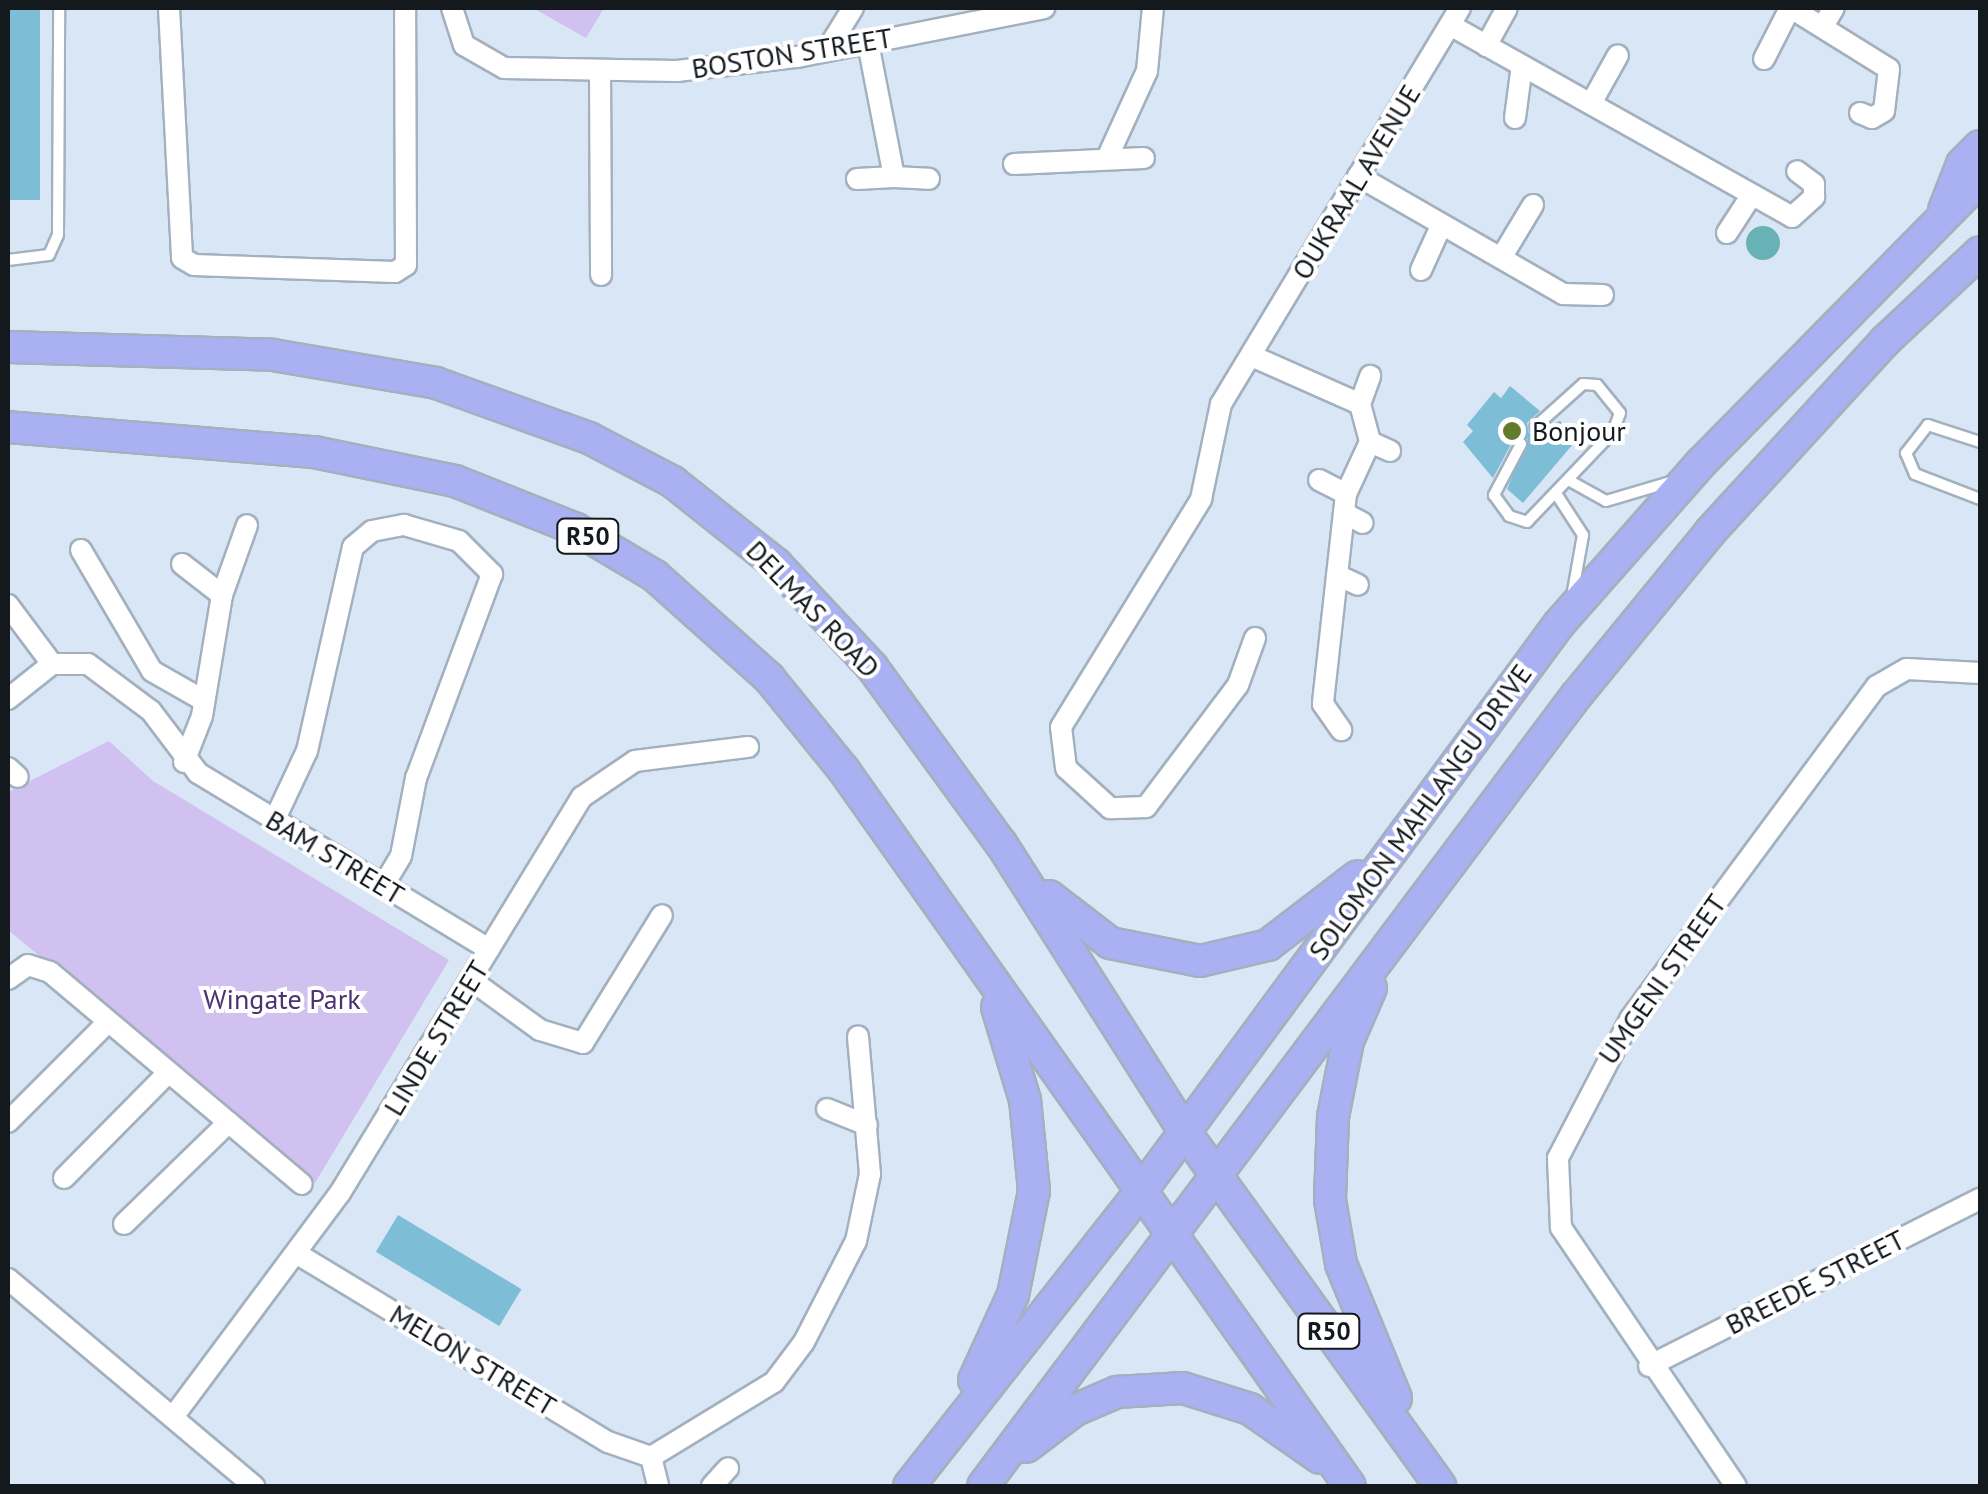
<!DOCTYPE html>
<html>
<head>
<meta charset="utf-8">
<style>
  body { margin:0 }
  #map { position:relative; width:1988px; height:1494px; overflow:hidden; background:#d9e6f5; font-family:"PT Sans",sans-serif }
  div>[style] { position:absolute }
  .green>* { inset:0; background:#d1c1f0 }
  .water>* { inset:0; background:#68b1b5 }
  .round { border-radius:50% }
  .building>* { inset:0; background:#7ebdd6; transform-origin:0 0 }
  .roads { filter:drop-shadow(2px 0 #a3b0be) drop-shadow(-2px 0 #a3b0be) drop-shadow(0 2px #a3b0be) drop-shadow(0 -2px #a3b0be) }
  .lane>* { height:10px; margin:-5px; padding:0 5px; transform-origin:5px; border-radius:5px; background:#fff }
  .street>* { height:20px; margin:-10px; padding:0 10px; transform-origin:10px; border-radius:10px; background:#fff }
  .primary>* { height:30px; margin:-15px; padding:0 15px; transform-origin:15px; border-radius:15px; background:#a9b1f2 }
  .dots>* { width:28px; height:28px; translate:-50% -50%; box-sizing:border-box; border:5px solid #fff; border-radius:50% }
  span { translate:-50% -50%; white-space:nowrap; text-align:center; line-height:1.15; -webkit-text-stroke:8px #fff; paint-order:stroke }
  .shield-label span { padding:2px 8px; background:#fff; border:2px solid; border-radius:8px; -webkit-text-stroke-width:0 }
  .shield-label { font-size:25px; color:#14191e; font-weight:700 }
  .street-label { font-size:28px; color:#14191e }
  .poi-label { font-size:28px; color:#14191e }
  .left { translate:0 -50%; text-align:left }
  .park-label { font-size:28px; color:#4c3270 }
  .frame { position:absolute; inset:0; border:10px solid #14191e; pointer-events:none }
</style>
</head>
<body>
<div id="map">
  <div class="green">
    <div style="clip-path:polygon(533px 8px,604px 8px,586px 38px)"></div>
    <div style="clip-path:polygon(109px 741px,153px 781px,449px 960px,315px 1183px,8px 930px,8px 792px)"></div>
  </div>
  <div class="water">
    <div class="round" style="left:1746px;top:226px;width:34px;height:34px"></div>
  </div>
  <div class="building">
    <div style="left:8px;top:8px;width:32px;height:192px"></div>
    <div style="clip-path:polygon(1510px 386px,1540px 411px,1527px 423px,1529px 433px,1560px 421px,1579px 437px,1523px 503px,1507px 489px,1528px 439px,1514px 439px,1493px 478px,1463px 442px,1473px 431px,1467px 425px,1494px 392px,1501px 398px)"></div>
    <div style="left:398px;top:1215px;width:144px;height:43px;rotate:31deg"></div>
  </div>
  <div class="roads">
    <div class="lane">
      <div style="left:8px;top:260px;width:41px;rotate:-7deg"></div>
      <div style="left:49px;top:255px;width:22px;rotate:-66deg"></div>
      <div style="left:58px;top:235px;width:227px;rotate:-89.7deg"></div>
      <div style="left:1980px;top:442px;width:55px;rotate:-161.9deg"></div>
      <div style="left:1928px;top:425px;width:36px;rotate:128deg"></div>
      <div style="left:1906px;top:453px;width:23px;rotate:67deg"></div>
      <div style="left:1915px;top:474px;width:70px;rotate:21deg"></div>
      <div style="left:1521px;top:444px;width:58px;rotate:117.9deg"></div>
      <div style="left:1494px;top:495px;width:26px;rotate:54deg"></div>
      <div style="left:1509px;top:516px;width:19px;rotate:18deg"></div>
      <div style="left:1527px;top:522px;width:124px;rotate:-46.3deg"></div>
      <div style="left:1613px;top:432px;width:20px;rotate:-70deg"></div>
      <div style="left:1620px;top:413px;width:36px;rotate:-129deg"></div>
      <div style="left:1597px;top:385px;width:14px;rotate:-176deg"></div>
      <div style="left:1583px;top:384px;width:64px;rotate:138.1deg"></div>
      <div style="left:1570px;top:481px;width:41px;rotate:29.1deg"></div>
      <div style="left:1606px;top:501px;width:67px;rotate:-16.5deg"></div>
      <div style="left:1557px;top:495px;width:48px;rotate:57deg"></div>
      <div style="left:1583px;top:535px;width:57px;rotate:100.1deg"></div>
    </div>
    <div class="street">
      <div style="left:169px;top:8px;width:250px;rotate:87deg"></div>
      <div style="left:182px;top:258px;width:14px;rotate:30deg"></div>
      <div style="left:194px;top:265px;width:201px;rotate:2deg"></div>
      <div style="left:395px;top:272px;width:13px;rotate:-32deg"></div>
      <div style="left:406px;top:265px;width:257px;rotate:-90.2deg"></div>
      <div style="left:452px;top:8px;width:39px;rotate:72deg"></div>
      <div style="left:464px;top:45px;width:46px;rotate:29.9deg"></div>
      <div style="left:504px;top:68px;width:173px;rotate:1deg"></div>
      <div style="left:677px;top:71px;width:121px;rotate:-6.7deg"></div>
      <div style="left:797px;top:57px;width:252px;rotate:-11.2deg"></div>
      <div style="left:1791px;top:8px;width:115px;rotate:31.9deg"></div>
      <div style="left:1889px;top:69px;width:42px;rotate:96.8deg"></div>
      <div style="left:1884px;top:111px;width:14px;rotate:150deg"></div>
      <div style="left:1872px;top:118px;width:13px;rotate:-157deg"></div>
      <div style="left:1450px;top:25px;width:392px;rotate:29.3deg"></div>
      <div style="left:1792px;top:217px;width:30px;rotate:-42deg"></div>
      <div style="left:1814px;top:197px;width:13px;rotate:-90deg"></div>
      <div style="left:1814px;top:184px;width:21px;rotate:-143deg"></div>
      <div style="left:1823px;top:26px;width:21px;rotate:-59deg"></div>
      <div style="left:868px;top:43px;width:136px;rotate:79deg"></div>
      <div style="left:894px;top:177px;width:35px;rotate:3deg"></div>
      <div style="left:1486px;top:46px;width:43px;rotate:-61.1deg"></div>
      <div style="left:827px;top:50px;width:49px;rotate:-58.2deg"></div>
      <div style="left:1764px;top:59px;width:57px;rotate:-63deg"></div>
      <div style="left:600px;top:71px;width:204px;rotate:89.7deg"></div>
      <div style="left:1593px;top:100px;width:51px;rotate:-60.9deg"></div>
      <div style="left:1515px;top:118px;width:53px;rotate:-82.5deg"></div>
      <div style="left:1109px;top:154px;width:91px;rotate:-65.4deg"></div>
      <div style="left:1147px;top:71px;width:63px;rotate:-84.6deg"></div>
      <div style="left:1014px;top:164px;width:130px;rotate:-2.6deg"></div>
      <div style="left:1358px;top:176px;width:237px;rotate:29.9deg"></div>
      <div style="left:1563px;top:294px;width:40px;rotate:1.4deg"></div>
      <div style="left:857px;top:179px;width:37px;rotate:-3deg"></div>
      <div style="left:1727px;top:233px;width:44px;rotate:-57deg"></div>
      <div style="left:1501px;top:258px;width:62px;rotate:-58.9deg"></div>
      <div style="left:1421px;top:270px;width:48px;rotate:-65.6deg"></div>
      <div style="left:1254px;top:357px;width:116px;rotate:23.9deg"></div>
      <div style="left:1360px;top:404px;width:39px;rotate:75deg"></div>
      <div style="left:1370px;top:442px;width:57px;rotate:114.8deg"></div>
      <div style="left:1346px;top:494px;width:211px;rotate:96.3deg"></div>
      <div style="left:1323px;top:704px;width:32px;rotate:55deg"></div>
      <div style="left:1360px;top:404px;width:30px;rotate:-70deg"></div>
      <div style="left:1370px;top:442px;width:22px;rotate:24deg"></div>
      <div style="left:1319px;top:480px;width:30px;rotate:27deg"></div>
      <div style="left:1344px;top:513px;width:21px;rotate:28deg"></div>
      <div style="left:81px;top:550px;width:140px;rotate:59.6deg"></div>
      <div style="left:152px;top:671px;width:56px;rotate:29.7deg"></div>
      <div style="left:182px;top:564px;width:51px;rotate:37.8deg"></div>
      <div style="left:1337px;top:575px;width:23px;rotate:25deg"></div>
      <div style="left:8px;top:605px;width:74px;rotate:53.3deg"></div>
      <div style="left:1255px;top:638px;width:50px;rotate:109.9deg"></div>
      <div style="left:1238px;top:685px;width:153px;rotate:127deg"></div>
      <div style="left:1146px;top:807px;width:36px;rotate:178deg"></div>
      <div style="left:1110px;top:808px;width:59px;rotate:-137.7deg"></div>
      <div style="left:1066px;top:768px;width:41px;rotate:-97deg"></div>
      <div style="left:1061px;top:727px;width:268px;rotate:-58.4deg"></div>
      <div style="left:1201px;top:499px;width:97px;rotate:-78.1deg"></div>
      <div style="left:1221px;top:404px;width:463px;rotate:-58.9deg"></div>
      <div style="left:8px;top:699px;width:56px;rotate:-38.5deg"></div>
      <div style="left:52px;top:664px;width:36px"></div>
      <div style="left:88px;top:664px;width:79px;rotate:36.7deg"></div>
      <div style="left:151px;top:711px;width:78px;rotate:52.8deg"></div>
      <div style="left:198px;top:773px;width:340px;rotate:31.2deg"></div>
      <div style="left:184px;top:762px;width:49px;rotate:-68.6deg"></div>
      <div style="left:202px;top:716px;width:123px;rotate:-80.6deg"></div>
      <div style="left:222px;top:595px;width:74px;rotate:-70.3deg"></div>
      <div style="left:8px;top:768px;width:13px;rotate:42deg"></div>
      <div style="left:274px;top:821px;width:77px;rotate:-64.8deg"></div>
      <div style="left:307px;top:751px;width:209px;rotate:-77.3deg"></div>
      <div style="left:353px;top:547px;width:25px;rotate:-40deg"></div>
      <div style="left:372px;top:531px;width:33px;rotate:-11deg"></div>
      <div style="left:404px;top:525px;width:57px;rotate:16.2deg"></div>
      <div style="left:459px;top:541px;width:47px;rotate:45deg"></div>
      <div style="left:492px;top:574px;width:218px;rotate:110.4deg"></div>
      <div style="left:416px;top:778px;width:79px;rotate:100.9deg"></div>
      <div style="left:401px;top:856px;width:35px;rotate:121deg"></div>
      <div style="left:8px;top:979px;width:24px;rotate:-35deg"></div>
      <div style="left:28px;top:965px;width:23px;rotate:18deg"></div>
      <div style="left:50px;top:972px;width:329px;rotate:40.1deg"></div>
      <div style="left:471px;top:980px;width:85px;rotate:35.9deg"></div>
      <div style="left:540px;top:1030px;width:45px;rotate:16.8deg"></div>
      <div style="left:583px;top:1043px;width:150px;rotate:-58.3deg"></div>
      <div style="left:827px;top:1109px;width:43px;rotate:21.8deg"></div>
      <div style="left:8px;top:1122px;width:141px;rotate:-45deg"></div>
      <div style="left:64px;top:1178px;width:148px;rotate:-45.3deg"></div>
      <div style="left:124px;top:1224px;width:146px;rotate:-44.2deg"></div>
      <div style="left:299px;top:1255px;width:361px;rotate:31.2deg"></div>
      <div style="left:608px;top:1442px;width:46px;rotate:19.2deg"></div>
      <div style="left:8px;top:1279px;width:322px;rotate:40.1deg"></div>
      <div style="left:1649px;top:1366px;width:371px;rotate:-26.8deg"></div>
      <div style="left:173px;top:1417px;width:279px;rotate:-53.3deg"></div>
      <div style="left:340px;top:1193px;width:464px;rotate:-58.6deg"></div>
      <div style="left:582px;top:797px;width:64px;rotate:-34.2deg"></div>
      <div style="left:635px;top:761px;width:114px;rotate:-7.1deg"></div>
      <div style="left:651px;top:1457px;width:144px;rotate:-31.4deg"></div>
      <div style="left:774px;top:1382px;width:50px;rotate:-53.1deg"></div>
      <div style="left:804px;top:1342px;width:114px;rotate:-62.8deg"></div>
      <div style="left:856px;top:1241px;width:68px;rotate:-78.2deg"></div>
      <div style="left:870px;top:1174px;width:138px;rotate:-95deg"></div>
      <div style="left:651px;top:1457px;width:30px;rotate:76deg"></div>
      <div style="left:712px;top:1486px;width:24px;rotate:-48deg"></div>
      <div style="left:1736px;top:1486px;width:312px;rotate:-124.1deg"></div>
      <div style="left:1561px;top:1228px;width:70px;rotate:-92.5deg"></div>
      <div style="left:1558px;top:1158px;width:158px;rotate:-62.5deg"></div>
      <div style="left:1631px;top:1018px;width:413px;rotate:-53.5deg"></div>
      <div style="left:1877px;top:686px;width:34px;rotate:-30deg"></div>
      <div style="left:1907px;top:669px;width:73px;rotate:3.1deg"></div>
    </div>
    <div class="primary">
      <div style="left:1944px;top:210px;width:49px;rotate:-68.6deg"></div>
      <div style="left:1962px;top:164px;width:25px;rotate:-45deg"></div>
      <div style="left:8px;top:347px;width:265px;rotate:1.7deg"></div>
      <div style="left:273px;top:355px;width:165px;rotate:9.7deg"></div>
      <div style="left:436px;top:383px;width:163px;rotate:19.8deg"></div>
      <div style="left:589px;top:438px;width:95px;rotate:27.6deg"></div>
      <div style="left:673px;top:482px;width:132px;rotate:38.5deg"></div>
      <div style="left:776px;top:564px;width:141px;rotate:47deg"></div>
      <div style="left:872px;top:667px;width:220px;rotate:53.9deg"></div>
      <div style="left:1002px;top:845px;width:340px;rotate:57.5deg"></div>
      <div style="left:1185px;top:1132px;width:436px;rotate:54.2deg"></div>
      <div style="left:8px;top:427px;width:307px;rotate:4.7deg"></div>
      <div style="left:314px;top:452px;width:144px;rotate:11.6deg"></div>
      <div style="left:455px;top:481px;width:130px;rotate:21.6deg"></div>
      <div style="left:576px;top:529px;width:92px;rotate:30.7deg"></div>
      <div style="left:655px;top:576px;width:153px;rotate:41.8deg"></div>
      <div style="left:769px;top:678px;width:117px;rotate:50.9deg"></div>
      <div style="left:843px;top:769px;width:878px;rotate:54.74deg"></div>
      <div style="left:1049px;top:896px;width:77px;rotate:37.6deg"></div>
      <div style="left:1110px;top:943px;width:92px;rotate:11.3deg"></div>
      <div style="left:1200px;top:961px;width:70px;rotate:-13.2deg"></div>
      <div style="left:1268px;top:945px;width:113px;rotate:-37.5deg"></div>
      <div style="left:1371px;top:988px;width:58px;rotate:113.5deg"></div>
      <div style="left:1348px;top:1041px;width:77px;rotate:101.2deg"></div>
      <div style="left:1333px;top:1117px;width:83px;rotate:92.1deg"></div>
      <div style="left:1330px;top:1200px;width:65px;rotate:80.2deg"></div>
      <div style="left:1341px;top:1264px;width:145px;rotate:67.7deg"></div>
      <div style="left:974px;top:1380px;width:94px;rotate:-65.4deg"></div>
      <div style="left:1013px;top:1295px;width:106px;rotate:-78.6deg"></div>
      <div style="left:1034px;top:1191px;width:91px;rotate:-95.6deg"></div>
      <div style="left:1025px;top:1100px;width:97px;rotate:-106.8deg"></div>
      <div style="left:1026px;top:1447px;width:61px;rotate:-37.1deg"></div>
      <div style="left:1075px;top:1410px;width:46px;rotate:-23.2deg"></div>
      <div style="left:1117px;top:1392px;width:66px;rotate:-3.5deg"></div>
      <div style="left:1183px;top:1388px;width:70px;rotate:17.4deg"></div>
      <div style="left:1250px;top:1409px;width:85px;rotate:35deg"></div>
      <div style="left:909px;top:1486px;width:377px;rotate:-51.8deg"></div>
      <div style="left:1142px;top:1190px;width:703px;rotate:-53.62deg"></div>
      <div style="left:1559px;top:624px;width:215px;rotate:-48.6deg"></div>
      <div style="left:1701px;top:463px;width:397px;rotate:-45.4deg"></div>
      <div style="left:983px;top:1486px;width:988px;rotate:-53.11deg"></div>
      <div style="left:1576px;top:696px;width:212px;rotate:-50.7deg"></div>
      <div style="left:1710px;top:532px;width:259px;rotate:-47.5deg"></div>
      <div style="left:1885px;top:341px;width:130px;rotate:-43.1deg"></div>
    </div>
  </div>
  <div class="dots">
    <div style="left:1512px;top:431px;background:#627b2d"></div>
  </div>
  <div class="shield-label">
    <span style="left:588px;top:536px">R50</span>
    <span style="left:1329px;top:1331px">R50</span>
  </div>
  <div class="street-label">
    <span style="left:792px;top:53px;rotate:-9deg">BOSTON STREET</span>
    <span style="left:1356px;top:182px;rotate:-59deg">OUKRAAL AVENUE</span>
    <span style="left:813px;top:609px;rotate:46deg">DELMAS ROAD</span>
    <span style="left:1420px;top:812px;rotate:-54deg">SOLOMON MAHLANGU DRIVE</span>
    <span style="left:335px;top:857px;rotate:31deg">BAM STREET</span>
    <span style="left:1662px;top:979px;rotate:-55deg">UMGENI STREET</span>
    <span style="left:436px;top:1038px;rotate:-59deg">LINDE STREET</span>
    <span style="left:1815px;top:1282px;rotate:-27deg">BREEDE STREET</span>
    <span style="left:473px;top:1360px;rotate:31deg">MELON STREET</span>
  </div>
  <div class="poi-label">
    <span class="left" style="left:1532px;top:431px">Bonjour</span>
  </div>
  <div class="park-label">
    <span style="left:282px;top:999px">Wingate Park</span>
  </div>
  <div class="frame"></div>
</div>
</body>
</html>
